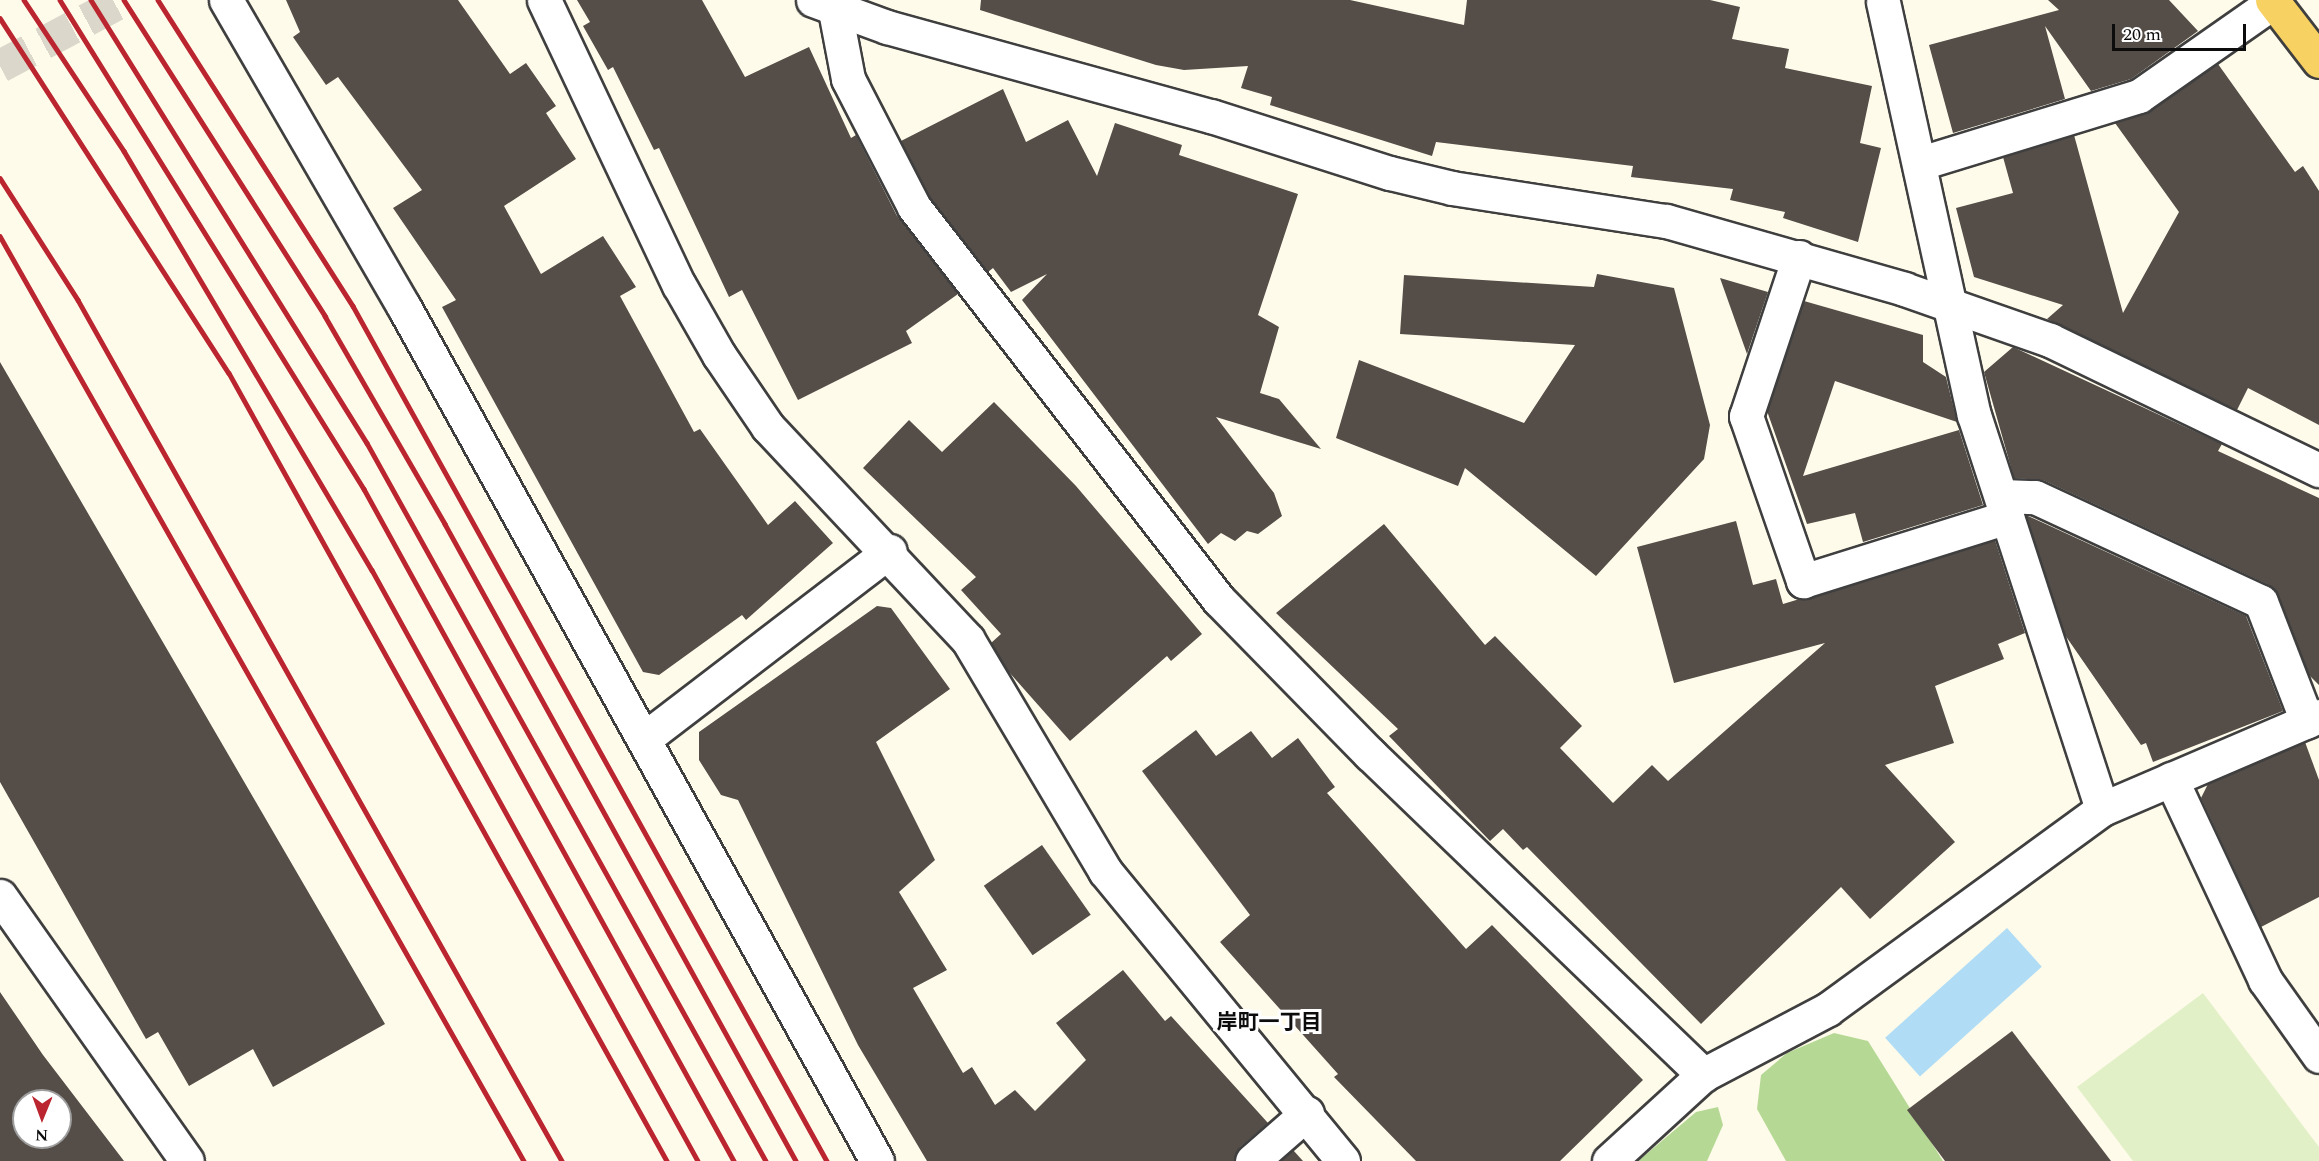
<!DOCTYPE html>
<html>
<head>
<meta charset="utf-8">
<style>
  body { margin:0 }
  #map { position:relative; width:2319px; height:1161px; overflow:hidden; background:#fffbeb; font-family:Spectral,"Noto Sans JP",serif }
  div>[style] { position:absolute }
  .forest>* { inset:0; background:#b5d995 }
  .pitch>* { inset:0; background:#e2f0c7 }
  .water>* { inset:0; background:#b0ddf5; transform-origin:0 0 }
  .building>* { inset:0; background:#544d48; transform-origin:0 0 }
  .minor-tunnel>* { height:33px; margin-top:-16.5px; transform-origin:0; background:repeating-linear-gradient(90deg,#dbd7ca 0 33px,transparent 0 49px) }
  .roads { filter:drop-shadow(2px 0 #3f3f3f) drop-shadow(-2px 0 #3f3f3f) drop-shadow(0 2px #3f3f3f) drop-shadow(0 -2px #3f3f3f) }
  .minor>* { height:33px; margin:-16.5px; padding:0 16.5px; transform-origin:16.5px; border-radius:16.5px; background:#fff }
  .major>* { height:33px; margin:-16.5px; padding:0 16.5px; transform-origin:16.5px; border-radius:16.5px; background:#f7d162 }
  .rail>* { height:4.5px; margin:-2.25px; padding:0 2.25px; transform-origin:2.25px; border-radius:2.25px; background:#ba252f }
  span { translate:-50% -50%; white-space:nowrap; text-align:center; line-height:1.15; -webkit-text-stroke:6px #fff; paint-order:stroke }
  .neighbourhood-label { font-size:21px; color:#0c0c0c; font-weight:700 }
  .north { position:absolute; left:12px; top:1089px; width:60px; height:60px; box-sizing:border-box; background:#fff; border:2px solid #9e9e9e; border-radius:50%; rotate:181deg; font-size:16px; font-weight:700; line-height:24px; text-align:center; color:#0c0c0c }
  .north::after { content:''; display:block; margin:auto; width:21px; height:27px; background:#ba252f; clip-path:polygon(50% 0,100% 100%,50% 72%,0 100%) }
  .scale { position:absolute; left:2112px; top:24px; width:134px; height:27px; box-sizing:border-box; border:3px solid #0c0c0c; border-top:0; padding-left:8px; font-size:18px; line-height:21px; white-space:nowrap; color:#0c0c0c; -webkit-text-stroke:4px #fff; paint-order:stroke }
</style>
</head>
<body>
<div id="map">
  <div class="forest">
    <div style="clip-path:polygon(1834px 1033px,1868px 1041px,1943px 1161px,1786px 1161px,1757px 1109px,1761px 1075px,1787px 1053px)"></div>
    <div style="clip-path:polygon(1718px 1107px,1723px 1125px,1707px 1161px,1638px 1161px,1696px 1112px)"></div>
  </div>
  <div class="pitch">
    <div style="clip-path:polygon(2203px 993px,2319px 1147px,2319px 1161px,2133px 1161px,2077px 1087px)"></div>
  </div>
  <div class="water">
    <div style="left:2007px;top:928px;width:52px;height:164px;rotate:48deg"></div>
  </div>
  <div class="building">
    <div style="clip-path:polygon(286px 0,458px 0,510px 74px,526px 63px,556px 106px,546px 113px,576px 159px,504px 206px,541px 274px,603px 236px,636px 287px,620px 296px,694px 432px,700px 429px,768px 525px,795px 501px,833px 543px,746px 620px,742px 615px,659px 675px,643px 672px,442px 307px,456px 300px,393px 208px,422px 190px,338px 77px,326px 85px,293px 37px,300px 32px)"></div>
    <div style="clip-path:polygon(577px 0,702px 0,745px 77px,809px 47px,851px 138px,856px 135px,897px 216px,958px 294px,906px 331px,912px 343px,798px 400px,742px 290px,729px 297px,659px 148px,654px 150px,613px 67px,608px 70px,583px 26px,590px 22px)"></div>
    <div style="clip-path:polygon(981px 0,1350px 0,1464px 25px,1467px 0,1710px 0,1740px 7px,1732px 39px,1789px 49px,1785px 68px,1872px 86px,1860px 143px,1881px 148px,1858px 242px,1783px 218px,1785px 212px,1730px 200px,1733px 189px,1631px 177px,1633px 166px,1436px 142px,1432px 156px,1270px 105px,1272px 97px,1241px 88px,1248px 66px,1184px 70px,1156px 65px,980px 10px)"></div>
    <div style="clip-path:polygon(2048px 0,2169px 0,2198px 31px,2131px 79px,2091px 91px,2045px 26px,2065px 99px,1953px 133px,1929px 45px,2059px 10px)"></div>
    <div style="clip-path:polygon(2218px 64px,2295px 172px,2303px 166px,2319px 191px,2319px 425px,2248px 388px,2237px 410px,2047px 319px,2063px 305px,1974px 277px,1956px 208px,2013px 193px,2003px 157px,2074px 135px,2123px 313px,2179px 212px,2115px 123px,2149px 112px)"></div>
    <div style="clip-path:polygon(1003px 89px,1026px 142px,1068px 120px,1097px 176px,1115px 123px,1182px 145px,1179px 155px,1298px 194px,1258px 315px,1279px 327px,1260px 393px,1279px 399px,1321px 449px,1216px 417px,1274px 493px,1282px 516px,1258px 534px,1247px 531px,1235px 541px,1221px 533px,1208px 544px,1022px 300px,1047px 274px,1011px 292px,993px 268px,988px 272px,930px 197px,901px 141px)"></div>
    <div style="clip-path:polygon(1597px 274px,1674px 288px,1710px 425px,1704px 459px,1596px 576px,1465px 468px,1458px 486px,1336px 438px,1359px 360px,1524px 423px,1575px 345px,1400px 334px,1404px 275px,1594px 287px)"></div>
    <div style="clip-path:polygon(1720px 278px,1768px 292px,1747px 354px)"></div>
    <div style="clip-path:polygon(1804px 301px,1923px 335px,1923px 362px,1946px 377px,1957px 422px,1835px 381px,1803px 476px,1959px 430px,1983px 505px,1863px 542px,1855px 513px,1807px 524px,1767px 411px)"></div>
    <div style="clip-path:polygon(2013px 347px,2222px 444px,2218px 451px,2319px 498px,2319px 685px,2309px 675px,2278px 595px,2269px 585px,2043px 480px,2014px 478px,1984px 372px)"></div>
    <div style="clip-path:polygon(0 362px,385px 1024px,273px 1087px,253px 1049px,189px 1086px,158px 1032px,146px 1039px,0 782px)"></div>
    <div style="clip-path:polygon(994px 402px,1076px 486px,1202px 634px,1171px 661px,1167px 656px,1070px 741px,1008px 671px,991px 643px,1001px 634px,961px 590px,976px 577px,863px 468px,909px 420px,942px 452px)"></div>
    <div style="clip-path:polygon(2026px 515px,2246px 616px,2283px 711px,2153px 762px,2146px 743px,2141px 745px,2065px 635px)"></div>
    <div style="clip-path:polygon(1736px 521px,1753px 585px,1776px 579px,1783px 604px,1995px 540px,2025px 633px,1998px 644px,2004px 659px,1935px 686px,1954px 743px,1885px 765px,1955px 842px,1870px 919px,1841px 887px,1701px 1024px,1527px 847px,1523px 850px,1503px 829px,1490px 841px,1389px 736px,1398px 729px,1276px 613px,1384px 524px,1485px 645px,1495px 636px,1582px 726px,1560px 748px,1613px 803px,1652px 765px,1668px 781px,1825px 643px,1674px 683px,1637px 547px)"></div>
    <div style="clip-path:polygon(877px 606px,891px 608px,950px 689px,876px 742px,935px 860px,899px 892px,947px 970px,913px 988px,963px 1073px,972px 1067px,995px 1105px,1015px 1090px,1035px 1111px,1086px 1060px,1056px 1023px,1123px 970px,1165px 1021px,1171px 1016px,1268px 1123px,1240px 1147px,1234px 1161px,927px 1161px,858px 1045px,738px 800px,721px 795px,699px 760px,699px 732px)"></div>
    <div style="clip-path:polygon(1196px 730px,1216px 756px,1251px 731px,1272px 758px,1298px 738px,1335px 787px,1327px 793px,1466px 949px,1492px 925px,1643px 1080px,1560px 1161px,1416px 1161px,1334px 1077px,1338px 1074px,1220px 942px,1250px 915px,1142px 771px)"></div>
    <div style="clip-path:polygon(2305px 742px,2319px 780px,2319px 897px,2261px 927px,2201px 798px,2208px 784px)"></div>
    <div style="left:1042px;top:845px;width:85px;height:71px;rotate:55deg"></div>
    <div style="clip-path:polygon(evenodd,0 992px,43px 1055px,124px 1161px,0 1161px,0 992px,24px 1101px,60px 1101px,60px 1137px,24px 1137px,24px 1101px)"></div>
    <div style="clip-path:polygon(2012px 1031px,2111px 1161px,1945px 1161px,1907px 1110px)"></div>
    <div style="clip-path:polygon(1293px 1150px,1303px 1161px,1281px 1161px)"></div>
  </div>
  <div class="minor-tunnel">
    <div style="left:0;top:66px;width:140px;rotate:-28.2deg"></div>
  </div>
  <div class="roads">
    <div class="minor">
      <div style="left:226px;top:0;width:355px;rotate:59.9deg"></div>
      <div style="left:404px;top:307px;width:976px;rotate:61.02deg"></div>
      <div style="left:544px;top:0;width:315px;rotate:64.7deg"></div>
      <div style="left:679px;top:285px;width:81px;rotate:60.3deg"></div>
      <div style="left:719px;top:355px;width:87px;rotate:55.8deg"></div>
      <div style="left:768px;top:427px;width:292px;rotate:46.8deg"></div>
      <div style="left:968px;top:640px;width:269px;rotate:59.3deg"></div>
      <div style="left:1105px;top:871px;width:375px;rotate:50.6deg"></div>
      <div style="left:813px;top:0;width:79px;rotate:20deg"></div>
      <div style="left:887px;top:27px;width:336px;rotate:15.4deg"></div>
      <div style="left:1211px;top:116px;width:188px;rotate:17.7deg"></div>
      <div style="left:1390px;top:173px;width:64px;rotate:13.6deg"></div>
      <div style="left:1452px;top:188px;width:217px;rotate:8.8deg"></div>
      <div style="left:1666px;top:221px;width:248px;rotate:15.9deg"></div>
      <div style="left:1904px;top:289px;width:155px;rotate:19.3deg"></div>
      <div style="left:2050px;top:340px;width:299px;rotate:25.8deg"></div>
      <div style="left:833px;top:0;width:80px;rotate:79.2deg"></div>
      <div style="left:848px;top:79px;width:144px;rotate:62.7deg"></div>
      <div style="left:914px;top:207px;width:497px;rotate:52.2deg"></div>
      <div style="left:1219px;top:600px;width:216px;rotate:45.6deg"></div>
      <div style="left:1370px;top:754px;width:463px;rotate:43.9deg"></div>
      <div style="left:1883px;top:2px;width:423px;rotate:77.6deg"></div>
      <div style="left:1974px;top:415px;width:414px;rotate:72deg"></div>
      <div style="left:1921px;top:163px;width:228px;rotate:-17.1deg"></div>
      <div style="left:2139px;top:96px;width:164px;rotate:-35deg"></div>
      <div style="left:1799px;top:257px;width:168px;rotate:108.4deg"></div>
      <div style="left:1746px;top:416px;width:175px;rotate:70.9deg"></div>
      <div style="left:1803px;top:581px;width:214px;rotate:-17.4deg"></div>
      <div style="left:2002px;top:496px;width:33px;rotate:2deg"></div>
      <div style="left:2035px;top:497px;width:249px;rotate:24.9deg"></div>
      <div style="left:2261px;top:602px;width:128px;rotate:68.9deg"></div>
      <div style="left:645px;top:738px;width:308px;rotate:-37.4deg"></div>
      <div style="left:2171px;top:779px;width:222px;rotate:64.9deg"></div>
      <div style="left:2265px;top:980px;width:93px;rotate:54.6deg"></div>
      <div style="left:0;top:896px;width:324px;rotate:54.8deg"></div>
      <div style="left:1252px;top:1161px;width:73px;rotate:-41.1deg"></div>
      <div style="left:1609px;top:1161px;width:127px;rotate:-42.5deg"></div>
      <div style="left:1703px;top:1075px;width:141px;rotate:-27.8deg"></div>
      <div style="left:1828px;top:1009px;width:339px;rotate:-36.1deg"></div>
      <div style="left:2102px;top:809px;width:236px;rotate:-23.2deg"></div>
    </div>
    <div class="major">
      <div style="left:2272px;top:0;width:77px;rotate:52.4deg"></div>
    </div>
  </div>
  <div class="rail">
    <div style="left:24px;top:0;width:181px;rotate:56.5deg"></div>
    <div style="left:124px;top:151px;width:487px;rotate:59.4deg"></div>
    <div style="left:372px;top:570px;width:675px;rotate:61.12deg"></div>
    <div style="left:60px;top:0;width:576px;rotate:58.13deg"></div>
    <div style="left:364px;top:489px;width:767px;rotate:61.16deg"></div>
    <div style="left:91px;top:0;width:522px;rotate:58.08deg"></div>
    <div style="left:367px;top:443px;width:821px;rotate:60.94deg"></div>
    <div style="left:124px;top:0;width:375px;rotate:57.5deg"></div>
    <div style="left:325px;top:316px;width:240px;rotate:60deg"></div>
    <div style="left:445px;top:524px;width:727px;rotate:61.14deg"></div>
    <div style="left:158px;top:0;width:363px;rotate:57.5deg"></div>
    <div style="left:353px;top:306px;width:978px;rotate:61deg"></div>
    <div style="left:0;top:18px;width:422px;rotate:57.2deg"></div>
    <div style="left:229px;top:373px;width:902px;rotate:60.93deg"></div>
    <div style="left:0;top:178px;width:145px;rotate:57.4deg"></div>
    <div style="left:78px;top:300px;width:988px;rotate:60.66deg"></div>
    <div style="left:0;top:236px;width:1063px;rotate:60.47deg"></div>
  </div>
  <div class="neighbourhood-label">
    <span style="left:1269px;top:1023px">岸町一丁目</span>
  </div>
  <div class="north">N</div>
  <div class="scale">20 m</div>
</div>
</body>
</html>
